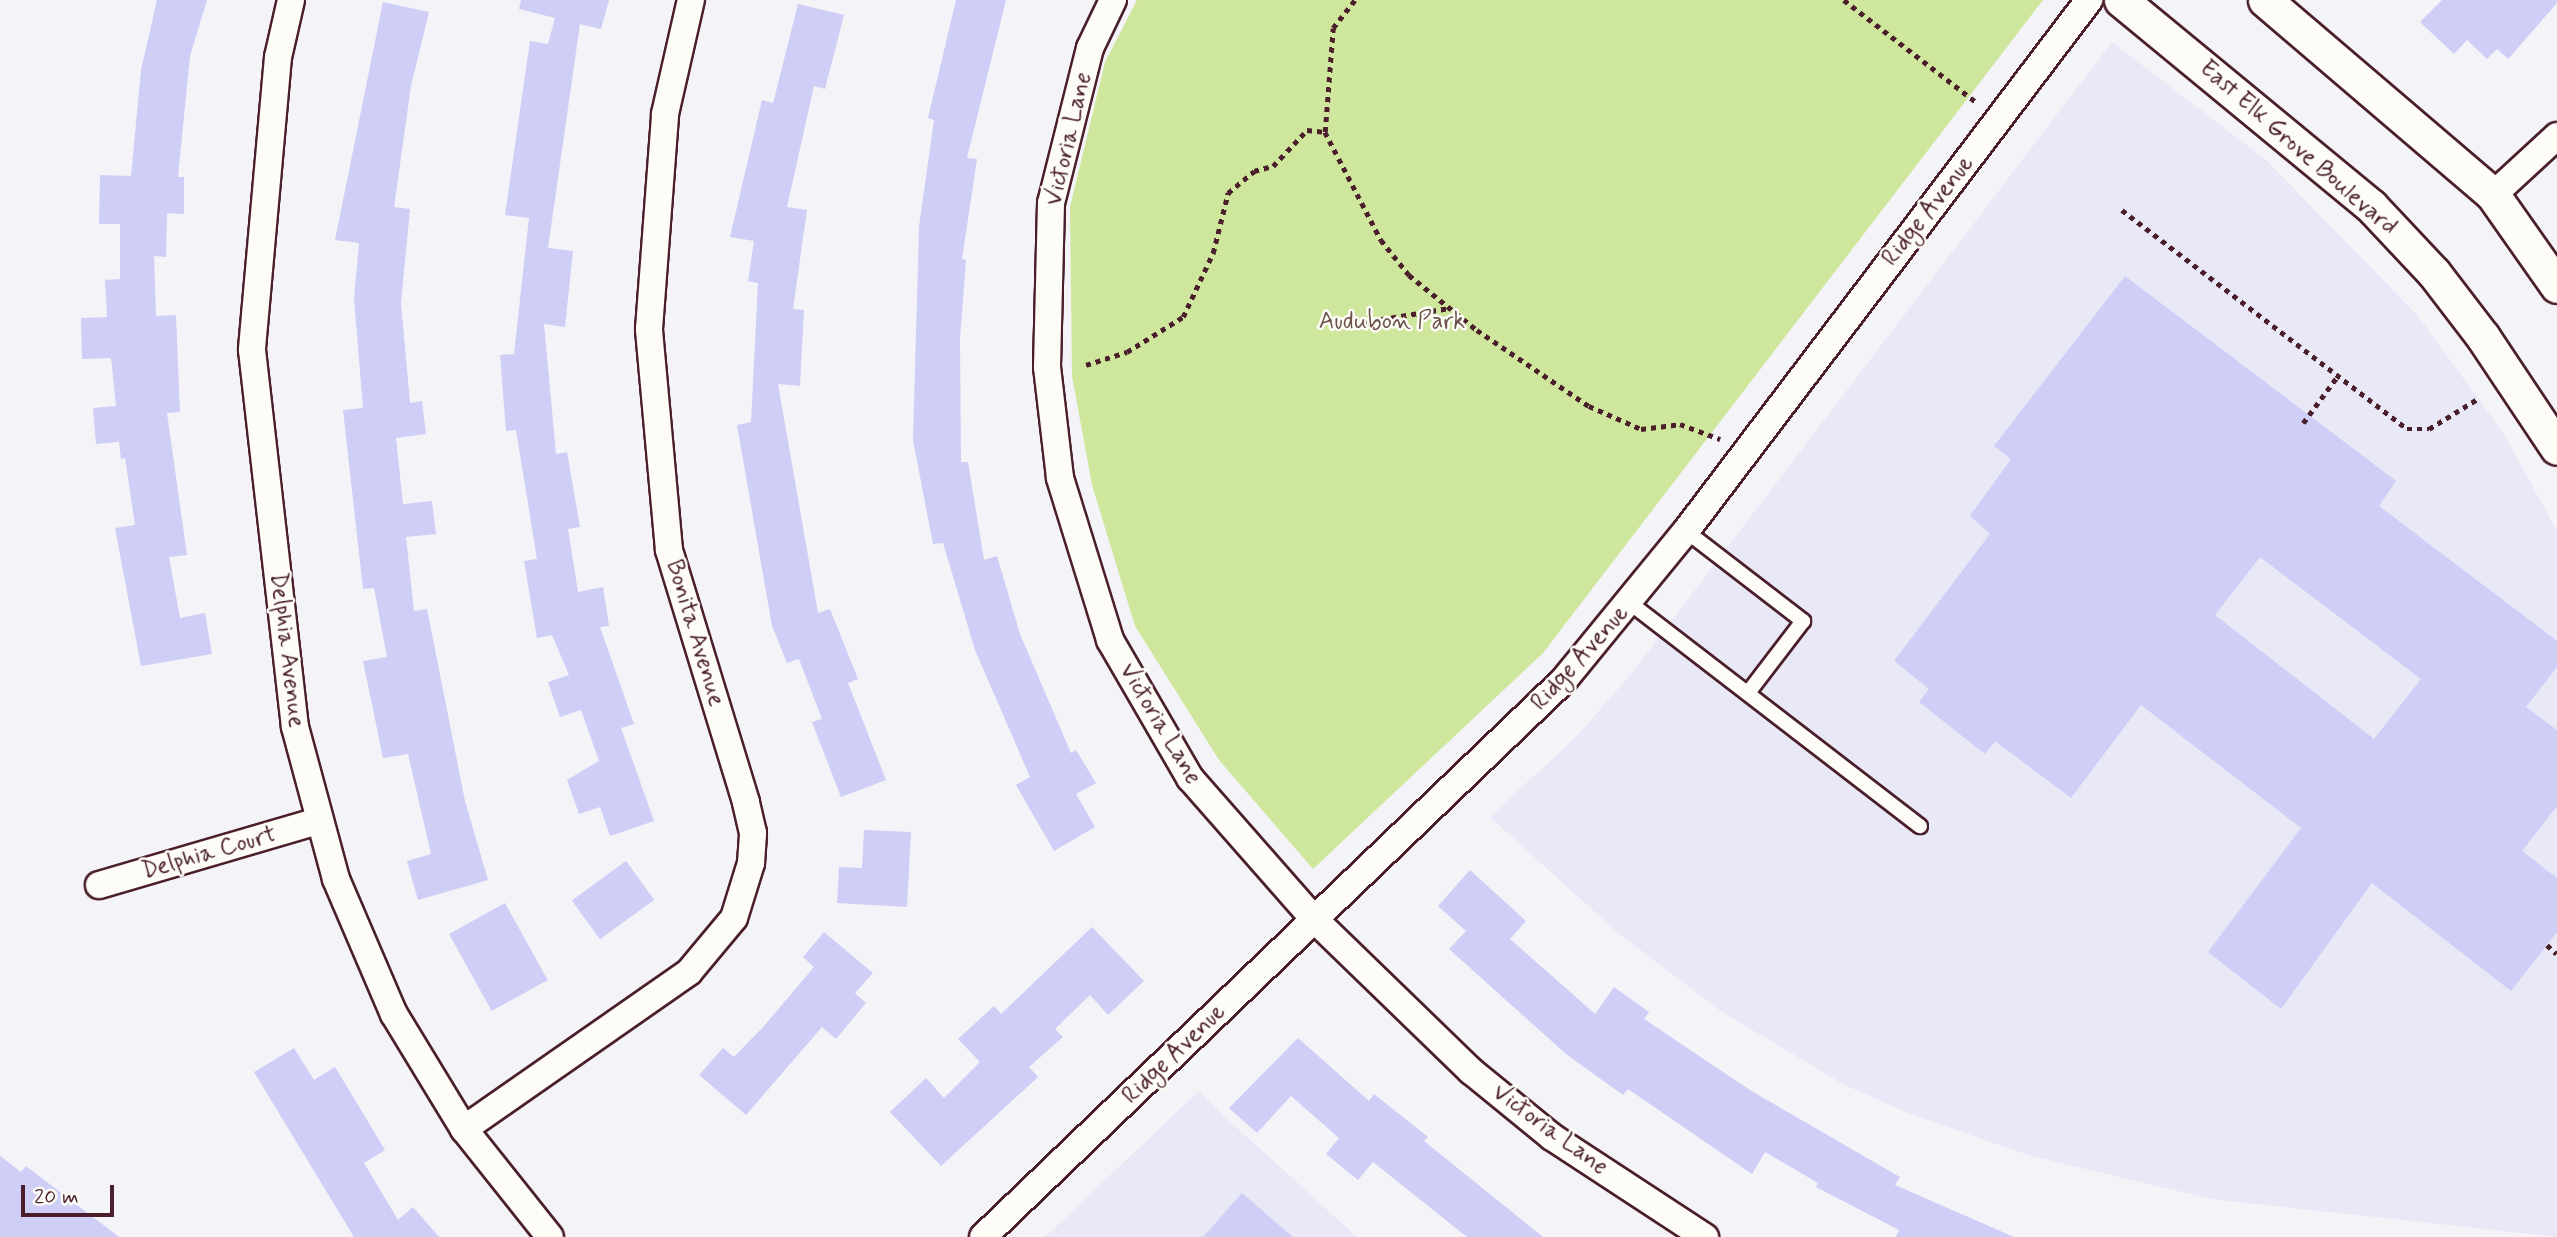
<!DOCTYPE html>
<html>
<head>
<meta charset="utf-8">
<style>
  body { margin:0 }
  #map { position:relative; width:2557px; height:1237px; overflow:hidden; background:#f4f3f7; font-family:Mynerve,sans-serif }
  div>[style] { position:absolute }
  .built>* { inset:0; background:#e9e8f7 }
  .green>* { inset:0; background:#cfe79d }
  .building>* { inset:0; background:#cecef7; transform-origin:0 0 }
  .path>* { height:4.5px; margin-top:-2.25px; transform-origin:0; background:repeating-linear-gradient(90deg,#4a1f2b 0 5px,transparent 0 10px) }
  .roads { filter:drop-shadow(2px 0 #4a1f2b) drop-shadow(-2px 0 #4a1f2b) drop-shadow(0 2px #4a1f2b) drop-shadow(0 -2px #4a1f2b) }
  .service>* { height:14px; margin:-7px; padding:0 7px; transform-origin:7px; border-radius:7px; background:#fdfcf7 }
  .minor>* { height:26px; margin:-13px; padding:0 13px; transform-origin:13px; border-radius:13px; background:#fdfcf7 }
  .tertiary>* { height:33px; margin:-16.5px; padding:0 16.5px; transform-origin:16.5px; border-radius:16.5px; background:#fdfcf7 }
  span { translate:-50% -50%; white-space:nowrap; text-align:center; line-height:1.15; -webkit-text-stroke:5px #fdfcf7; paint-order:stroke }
  .street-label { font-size:24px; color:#4a1f2b }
  .park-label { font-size:24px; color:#6b5148 }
  .scale { position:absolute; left:21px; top:1185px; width:93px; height:32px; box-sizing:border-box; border:4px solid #4a1f2b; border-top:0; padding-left:9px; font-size:21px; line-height:24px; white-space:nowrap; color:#4a1f2b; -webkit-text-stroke:5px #fdfcf7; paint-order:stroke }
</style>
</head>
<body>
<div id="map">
  <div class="built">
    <div style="clip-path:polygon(2112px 42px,2266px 160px,2418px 316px,2504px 434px,2557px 531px,2557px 1237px,2211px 1199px,2028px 1155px,1908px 1113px,1843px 1084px,1722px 1012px,1618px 933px,1490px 817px,1576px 737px,1631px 674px)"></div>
    <div style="clip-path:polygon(1199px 1091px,1224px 1116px,1357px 1237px,1045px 1237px)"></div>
  </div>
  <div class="green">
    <div style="clip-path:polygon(1137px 0,2043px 0,1543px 653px,1313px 869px,1219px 760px,1135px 626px,1092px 485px,1072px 376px,1070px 207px,1105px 62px)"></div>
  </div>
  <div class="building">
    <div style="clip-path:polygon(157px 0,207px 0,190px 56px,178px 177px,184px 177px,184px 214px,167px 213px,166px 257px,154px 256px,156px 316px,176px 315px,180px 412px,167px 413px,187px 555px,169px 557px,180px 618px,205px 613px,212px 654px,141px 666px,115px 528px,135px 525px,125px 458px,121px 459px,119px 442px,96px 444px,93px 408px,116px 406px,111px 358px,82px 359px,81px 318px,107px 317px,105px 280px,120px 279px,120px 224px,99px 224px,100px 175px,131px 176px,141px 70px)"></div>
    <div style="clip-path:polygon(521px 0,609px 0,601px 29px,580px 24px,548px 248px,573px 251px,565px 327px,544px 324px,556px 454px,567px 452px,580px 527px,568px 529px,578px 592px,603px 587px,609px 626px,600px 627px,634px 724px,621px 728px,654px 821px,610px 836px,600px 807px,579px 814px,567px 780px,599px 761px,581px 710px,560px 717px,548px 682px,569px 675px,552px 635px,537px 638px,524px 561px,537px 559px,516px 430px,506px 431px,500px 355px,514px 354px,529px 218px,505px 215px,530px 41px,548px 44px,555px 18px,519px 9px)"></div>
    <div style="clip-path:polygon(956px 0,1006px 0,967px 158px,977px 159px,962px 259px,966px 260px,960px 340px,961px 462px,968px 462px,984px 560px,997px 556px,1020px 634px,1071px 753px,1076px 750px,1096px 783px,1076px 794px,1095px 827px,1054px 851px,1016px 785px,1030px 777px,975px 650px,943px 543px,933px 544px,913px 440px,919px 227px,934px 120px,928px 118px)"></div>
    <div style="clip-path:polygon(2442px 0,2557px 0,2557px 3px,2508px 59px,2497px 49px,2487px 59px,2467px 40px,2454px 54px,2420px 22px)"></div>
    <div style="clip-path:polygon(383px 2px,429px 12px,411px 86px,394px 207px,410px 209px,401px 303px,410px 403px,422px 401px,426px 434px,396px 438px,403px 504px,432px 501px,436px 534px,406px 537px,414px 611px,427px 609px,465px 801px,488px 880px,418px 900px,407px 861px,431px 854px,408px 754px,383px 758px,363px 661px,387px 657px,374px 588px,363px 589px,343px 410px,363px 408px,354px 299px,359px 243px,335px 240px)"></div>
    <div style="clip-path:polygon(798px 4px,844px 15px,825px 89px,814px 86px,787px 207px,807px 210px,793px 309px,804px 310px,800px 386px,778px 384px,818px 613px,830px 609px,858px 679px,848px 683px,886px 780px,841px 797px,812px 722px,822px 719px,799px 659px,787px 663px,772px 626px,737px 425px,751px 422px,758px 283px,748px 281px,754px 241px,730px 237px,762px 100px,773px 103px)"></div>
    <div style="clip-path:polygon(evenodd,2125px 276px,2396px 481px,2379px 506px,2557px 641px,2557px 667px,2526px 707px,2557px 730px,2557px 806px,2522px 851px,2557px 878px,2557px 932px,2511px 991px,2372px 883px,2281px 1009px,2208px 952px,2301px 828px,2141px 705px,2071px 798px,1995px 741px,1985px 754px,1919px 702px,1929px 689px,1894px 661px,1990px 534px,1970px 516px,2011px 459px,1994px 446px,2125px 276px,2260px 557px,2421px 679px,2374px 739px,2215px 615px,2260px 557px)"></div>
    <div style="clip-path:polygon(864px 830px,911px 832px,907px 907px,837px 903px,839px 867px,862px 868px)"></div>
    <div style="left:626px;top:861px;width:48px;height:67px;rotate:54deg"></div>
    <div style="clip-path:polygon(1470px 870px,1526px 921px,1510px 939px,1595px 1014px,1614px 987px,1649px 1012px,1644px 1019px,1753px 1092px,1900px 1177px,1895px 1185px,2014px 1237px,1896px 1237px,1899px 1230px,1816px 1187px,1818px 1183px,1765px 1152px,1752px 1174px,1628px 1089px,1623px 1095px,1566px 1054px,1449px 949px,1466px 931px,1438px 906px)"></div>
    <div style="left:505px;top:903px;width:88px;height:64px;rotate:61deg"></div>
    <div style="clip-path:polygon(1092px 927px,1144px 981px,1108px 1015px,1090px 995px,1055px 1029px,1063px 1037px,1029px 1067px,1038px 1077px,941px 1166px,890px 1112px,926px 1078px,944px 1098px,980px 1062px,958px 1039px,994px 1006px,1001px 1014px)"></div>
    <div style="clip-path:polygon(824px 932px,873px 973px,855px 993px,866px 1003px,836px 1039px,822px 1027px,746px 1115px,699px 1075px,723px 1048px,734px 1057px,764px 1026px,814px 967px,803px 957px)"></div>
    <div style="clip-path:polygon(1298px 1038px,1369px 1101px,1374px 1094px,1428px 1137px,1424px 1141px,1543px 1237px,1467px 1237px,1373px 1162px,1358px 1180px,1326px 1154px,1339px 1138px,1291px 1096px,1257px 1133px,1229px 1108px)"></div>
    <div style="clip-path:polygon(294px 1048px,314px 1080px,335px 1067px,355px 1100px,385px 1150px,364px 1163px,398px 1220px,413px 1207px,439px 1237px,354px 1237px,254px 1072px)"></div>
    <div style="clip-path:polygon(0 1156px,21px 1172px,26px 1166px,119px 1237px,0 1237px)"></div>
    <div style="clip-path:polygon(1242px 1193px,1293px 1237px,1203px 1237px)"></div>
  </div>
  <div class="path">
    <div style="left:1844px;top:0;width:167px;rotate:37.7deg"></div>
    <div style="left:1325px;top:132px;width:104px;rotate:-85.6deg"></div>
    <div style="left:1333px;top:28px;width:36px;rotate:-52deg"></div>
    <div style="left:2122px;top:210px;width:359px;rotate:37.5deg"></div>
    <div style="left:2407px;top:429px;width:22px"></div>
    <div style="left:2429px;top:429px;width:59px;rotate:-31.8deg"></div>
    <div style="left:1352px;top:324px;width:99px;rotate:-9.3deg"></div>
    <div style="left:1086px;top:365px;width:43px;rotate:-17.6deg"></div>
    <div style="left:1127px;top:352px;width:66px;rotate:-32deg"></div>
    <div style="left:1183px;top:317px;width:71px;rotate:-64.9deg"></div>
    <div style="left:1213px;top:253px;width:62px;rotate:-76deg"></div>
    <div style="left:1228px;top:193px;width:34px;rotate:-40deg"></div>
    <div style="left:1254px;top:171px;width:20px;rotate:-15deg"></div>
    <div style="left:1273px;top:166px;width:50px;rotate:-46.6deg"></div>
    <div style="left:1307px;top:130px;width:18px;rotate:6deg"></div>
    <div style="left:1325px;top:132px;width:122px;rotate:62.6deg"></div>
    <div style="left:1381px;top:240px;width:45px;rotate:51.3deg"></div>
    <div style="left:1409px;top:275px;width:87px;rotate:39deg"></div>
    <div style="left:1477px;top:330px;width:135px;rotate:34.2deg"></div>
    <div style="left:1589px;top:406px;width:57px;rotate:23.9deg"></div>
    <div style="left:1641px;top:429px;width:39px;rotate:-7deg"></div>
    <div style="left:1680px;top:424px;width:43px;rotate:20.6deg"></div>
    <div style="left:2303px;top:423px;width:57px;rotate:-53.5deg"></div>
    <div style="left:2547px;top:945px;width:13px;rotate:42deg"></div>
  </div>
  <div class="roads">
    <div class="service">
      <div style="left:1686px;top:531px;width:148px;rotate:37.6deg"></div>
      <div style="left:1803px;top:621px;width:91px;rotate:127.4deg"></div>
      <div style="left:1630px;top:603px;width:366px;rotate:37.6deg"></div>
    </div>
    <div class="minor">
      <div style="left:291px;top:0;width:58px;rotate:102.8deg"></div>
      <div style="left:278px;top:57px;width:294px;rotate:95.1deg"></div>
      <div style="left:252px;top:350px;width:379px;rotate:83.5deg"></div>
      <div style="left:295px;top:727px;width:157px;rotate:74.9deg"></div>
      <div style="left:336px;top:879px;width:147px;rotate:66.8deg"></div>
      <div style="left:394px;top:1014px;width:135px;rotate:58.7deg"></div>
      <div style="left:464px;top:1129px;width:138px;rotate:51.5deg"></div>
      <div style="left:1113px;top:0;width:53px;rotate:115.6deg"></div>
      <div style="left:1090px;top:48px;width:160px;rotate:104.1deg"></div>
      <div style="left:1051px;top:203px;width:164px;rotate:91.4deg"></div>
      <div style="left:1047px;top:367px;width:112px;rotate:83.3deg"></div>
      <div style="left:1060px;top:478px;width:170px;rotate:72.8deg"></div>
      <div style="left:1110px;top:640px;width:160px;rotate:59.9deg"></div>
      <div style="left:1190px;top:778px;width:188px;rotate:48.7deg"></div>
      <div style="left:1314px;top:919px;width:219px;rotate:44.1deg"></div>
      <div style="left:1471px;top:1071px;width:104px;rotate:39.2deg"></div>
      <div style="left:1552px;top:1137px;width:183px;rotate:33.2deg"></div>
      <div style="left:2493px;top:195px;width:87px;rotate:-42.7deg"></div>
      <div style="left:99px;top:885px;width:228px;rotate:-16.3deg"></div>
      <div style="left:464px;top:1129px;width:274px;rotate:-34.9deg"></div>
      <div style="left:689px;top:972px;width:70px;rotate:-50.2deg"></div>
      <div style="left:734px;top:918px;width:58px;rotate:-72.8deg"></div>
      <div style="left:751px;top:863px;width:30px;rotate:-86deg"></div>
      <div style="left:753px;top:833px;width:32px;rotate:-103deg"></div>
      <div style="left:746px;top:802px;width:264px;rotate:-107deg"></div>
      <div style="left:669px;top:550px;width:222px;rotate:-95.2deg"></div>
      <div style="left:649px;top:329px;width:216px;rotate:-85.7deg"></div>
      <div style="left:665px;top:114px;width:117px;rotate:-77.2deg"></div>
      <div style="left:983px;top:1237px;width:805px;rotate:-43.79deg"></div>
      <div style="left:1564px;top:680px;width:193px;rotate:-50.7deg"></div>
      <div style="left:1686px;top:531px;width:667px;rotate:-52.8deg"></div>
    </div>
    <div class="tertiary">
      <div style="left:2121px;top:0;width:324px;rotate:39.5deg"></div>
      <div style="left:2371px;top:206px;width:92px;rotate:46.8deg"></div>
      <div style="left:2434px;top:273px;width:81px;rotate:52.6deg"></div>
      <div style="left:2483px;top:337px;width:133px;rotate:56.3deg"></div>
      <div style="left:2265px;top:0;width:300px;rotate:40.5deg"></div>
      <div style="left:2493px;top:195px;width:111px;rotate:54.9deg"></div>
    </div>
  </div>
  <div class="street-label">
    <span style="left:1069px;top:139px;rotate:-77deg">Victoria Lane</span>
    <span style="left:2298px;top:148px;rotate:41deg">East Elk Grove Boulevard</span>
    <span style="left:1928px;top:211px;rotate:-52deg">Ridge Avenue</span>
    <span style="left:695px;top:633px;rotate:73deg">Bonita Avenue</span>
    <span style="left:287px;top:650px;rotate:83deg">Delphia Avenue</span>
    <span style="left:1580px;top:658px;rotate:-48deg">Ridge Avenue</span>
    <span style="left:1160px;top:724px;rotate:59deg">Victoria Lane</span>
    <span style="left:209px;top:853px;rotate:-16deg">Delphia Court</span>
    <span style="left:1174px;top:1054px;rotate:-44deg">Ridge Avenue</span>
    <span style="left:1550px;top:1130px;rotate:36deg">Victoria Lane</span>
  </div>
  <div class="park-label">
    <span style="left:1392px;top:322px">Audubon Park</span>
  </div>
  <div class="scale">20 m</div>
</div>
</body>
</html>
